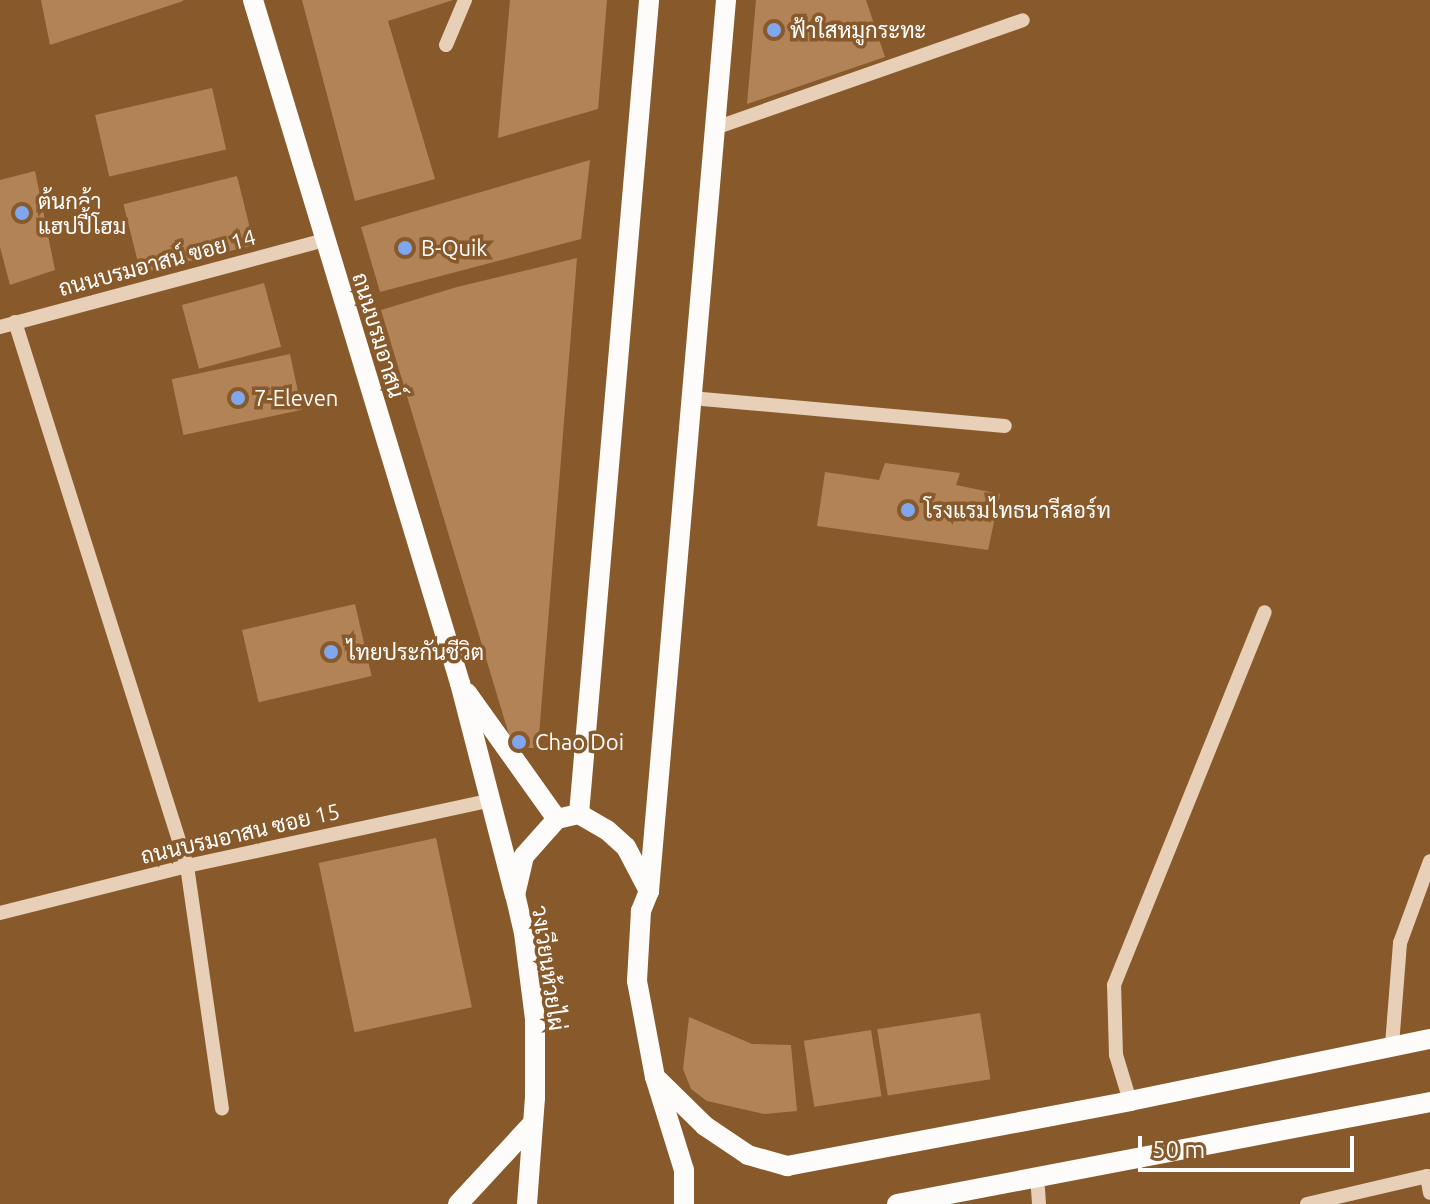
<!DOCTYPE html>
<html>
<head>
<meta charset="utf-8">
<style>
  body { margin:0 }
  #map { position:relative; width:1430px; height:1204px; overflow:hidden; background:#885a2b; font-family:Ubuntu,Sarabun,sans-serif }
  div>[style] { position:absolute }
  .building>* { inset:0; background:#b18357; transform-origin:0 0 }
  .minor>* { height:14px; margin:-7px; padding:0 7px; transform-origin:7px; border-radius:7px; background:#e8cfb8 }
  .major>* { height:20px; margin:-10px; padding:0 10px; transform-origin:10px; border-radius:10px; background:#fefcfa }
  .dots>* { width:22px; height:22px; translate:-50% -50%; box-sizing:border-box; border:4px solid #885a2b; border-radius:50% }
  span { translate:-50% -50%; white-space:nowrap; text-align:center; line-height:1.15; -webkit-text-stroke:7px #885a2b; paint-order:stroke }
  .poi-label { font-size:22px; color:#fff }
  .left { translate:0 -50%; text-align:left }
  .street-label { font-size:22px; color:#fff }
  .scale { position:absolute; left:1138px; top:1136px; width:216px; height:36px; box-sizing:border-box; border:4px solid #fff; border-top:0; padding-left:10px; font-size:24px; line-height:28px; white-space:nowrap; color:#fff; -webkit-text-stroke:6px #885a2b; paint-order:stroke }
</style>
</head>
<body>
<div id="map">
  <div class="building">
    <div style="clip-path:polygon(41px 0,183px 0,183px 1px,50px 45px)"></div>
    <div style="clip-path:polygon(302px 0,453px 0,388px 21px,435px 179px,355px 201px)"></div>
    <div style="clip-path:polygon(510px 0,607px 0,598px 109px,498px 138px)"></div>
    <div style="clip-path:polygon(756px 0,866px 0,885px 57px,747px 104px)"></div>
    <div style="left:212px;top:88px;width:63px;height:120px;rotate:77deg"></div>
    <div style="clip-path:polygon(590px 160px,581px 239px,380px 292px,361px 227px)"></div>
    <div style="clip-path:polygon(35px 171px,55px 270px,10px 285px,0 247px,0 180px)"></div>
    <div style="left:237px;top:176px;width:71px;height:117px;rotate:76deg"></div>
    <div style="clip-path:polygon(577px 258px,538px 748px,513px 748px,381px 310px,457px 287px)"></div>
    <div style="left:264px;top:283px;width:66px;height:85px;rotate:75deg"></div>
    <div style="left:290px;top:354px;width:57px;height:121px;rotate:78deg"></div>
    <div style="clip-path:polygon(885px 463px,960px 473px,956px 485px,1000px 494px,988px 550px,817px 526px,825px 472px,879px 480px)"></div>
    <div style="left:355px;top:604px;width:74px;height:116px;rotate:77deg"></div>
    <div style="left:436px;top:838px;width:173px;height:120px;rotate:78deg"></div>
    <div style="left:980px;top:1013px;width:67px;height:104px;rotate:81deg"></div>
    <div style="clip-path:polygon(689px 1017px,752px 1044px,791px 1045px,797px 1111px,764px 1114px,707px 1101px,691px 1089px,683px 1069px)"></div>
    <div style="left:871px;top:1030px;width:67px;height:68px;rotate:81deg"></div>
  </div>
  <div class="minor">
    <div style="left:446px;top:45px;width:49px;rotate:-67.1deg"></div>
    <div style="left:715px;top:128px;width:326px;rotate:-19.3deg"></div>
    <div style="left:15px;top:322px;width:571px;rotate:72.45deg"></div>
    <div style="left:187px;top:866px;width:245px;rotate:81.8deg"></div>
    <div style="left:0;top:327px;width:336px;rotate:-15deg"></div>
    <div style="left:691px;top:398px;width:315px;rotate:5.1deg"></div>
    <div style="left:0;top:913px;width:193px;rotate:-14.1deg"></div>
    <div style="left:187px;top:866px;width:311px;rotate:-12.2deg"></div>
    <div style="left:1392px;top:1045px;width:102px;rotate:-85.5deg"></div>
    <div style="left:1400px;top:943px;width:87px;rotate:-69.9deg"></div>
    <div style="left:1130px;top:1101px;width:48px;rotate:-106.9deg"></div>
    <div style="left:1116px;top:1055px;width:70px;rotate:-91.6deg"></div>
    <div style="left:1114px;top:985px;width:402px;rotate:-68deg"></div>
    <div style="left:1037px;top:1175px;width:29px;rotate:86deg"></div>
    <div style="left:1307px;top:1204px;width:123px;rotate:-13.1deg"></div>
    <div style="left:1427px;top:1176px;width:17px;rotate:80deg"></div>
  </div>
  <div class="major">
    <div style="left:253px;top:0;width:714px;rotate:73.14deg"></div>
    <div style="left:460px;top:683px;width:219px;rotate:75.5deg"></div>
    <div style="left:467px;top:693px;width:155px;rotate:54.5deg"></div>
    <div style="left:579px;top:814px;width:817px;rotate:-85.08deg"></div>
    <div style="left:649px;top:891px;width:894px;rotate:-85.06deg"></div>
    <div style="left:658px;top:1080px;width:66px;rotate:44.4deg"></div>
    <div style="left:705px;top:1126px;width:52px;rotate:34deg"></div>
    <div style="left:748px;top:1155px;width:41px;rotate:15.8deg"></div>
    <div style="left:787px;top:1166px;width:349px;rotate:-10.7deg"></div>
    <div style="left:1130px;top:1101px;width:306px;rotate:-11.7deg"></div>
    <div style="left:458px;top:1204px;width:110px;rotate:-47.2deg"></div>
    <div style="left:527px;top:1204px;width:106px;rotate:-85.7deg"></div>
    <div style="left:535px;top:1098px;width:79px;rotate:-90deg"></div>
    <div style="left:535px;top:1019px;width:87px;rotate:-97.3deg"></div>
    <div style="left:524px;top:933px;width:39px;rotate:-103deg"></div>
    <div style="left:515px;top:895px;width:40px;rotate:-77deg"></div>
    <div style="left:524px;top:856px;width:50px;rotate:-48.3deg"></div>
    <div style="left:557px;top:819px;width:23px;rotate:-13deg"></div>
    <div style="left:579px;top:814px;width:32px;rotate:30deg"></div>
    <div style="left:607px;top:830px;width:25px;rotate:42deg"></div>
    <div style="left:626px;top:847px;width:50px;rotate:62.4deg"></div>
    <div style="left:649px;top:891px;width:22px;rotate:112deg"></div>
    <div style="left:641px;top:911px;width:70px;rotate:93.3deg"></div>
    <div style="left:637px;top:981px;width:98px;rotate:79.4deg"></div>
    <div style="left:655px;top:1077px;width:97px;rotate:72.7deg"></div>
    <div style="left:684px;top:1170px;width:34px;rotate:90deg"></div>
    <div style="left:897px;top:1204px;width:543px;rotate:-10.83deg"></div>
  </div>
  <div class="dots">
    <div style="left:774px;top:30px;background:#80a7ee"></div>
    <div style="left:22px;top:213px;background:#80a7ee"></div>
    <div style="left:405px;top:248px;background:#80a7ee"></div>
    <div style="left:238px;top:398px;background:#80a7ee"></div>
    <div style="left:908px;top:510px;background:#80a7ee"></div>
    <div style="left:331px;top:652px;background:#80a7ee"></div>
    <div style="left:519px;top:742px;background:#80a7ee"></div>
  </div>
  <div class="poi-label">
    <span class="left" style="left:790px;top:30px">ฟ้าใสหมูกระทะ</span>
    <span class="left" style="left:38px;top:213px">ต้นกล้า<br>แฮปปี้โฮม</span>
    <span class="left" style="left:421px;top:248px">B-Quik</span>
    <span class="left" style="left:254px;top:398px">7-Eleven</span>
    <span class="left" style="left:924px;top:510px">โรงแรมไทธนารีสอร์ท</span>
    <span class="left" style="left:347px;top:652px">ไทยประกันชีวิต</span>
    <span class="left" style="left:535px;top:742px">Chao Doi</span>
  </div>
  <div class="street-label">
    <span style="left:157px;top:262px;rotate:-15deg">ถนนบรมอาสน์ ฃอย 14</span>
    <span style="left:379px;top:335px;rotate:73deg">ถนนบรมอาสน์</span>
    <span style="left:240px;top:833px;rotate:-13deg">ถนนบรมอาสน ซอย 15</span>
    <span style="left:549px;top:968px;rotate:82deg">วงเวียนห้วยไผ่</span>
  </div>
  <div class="scale">50 m</div>
</div>
</body>
</html>
